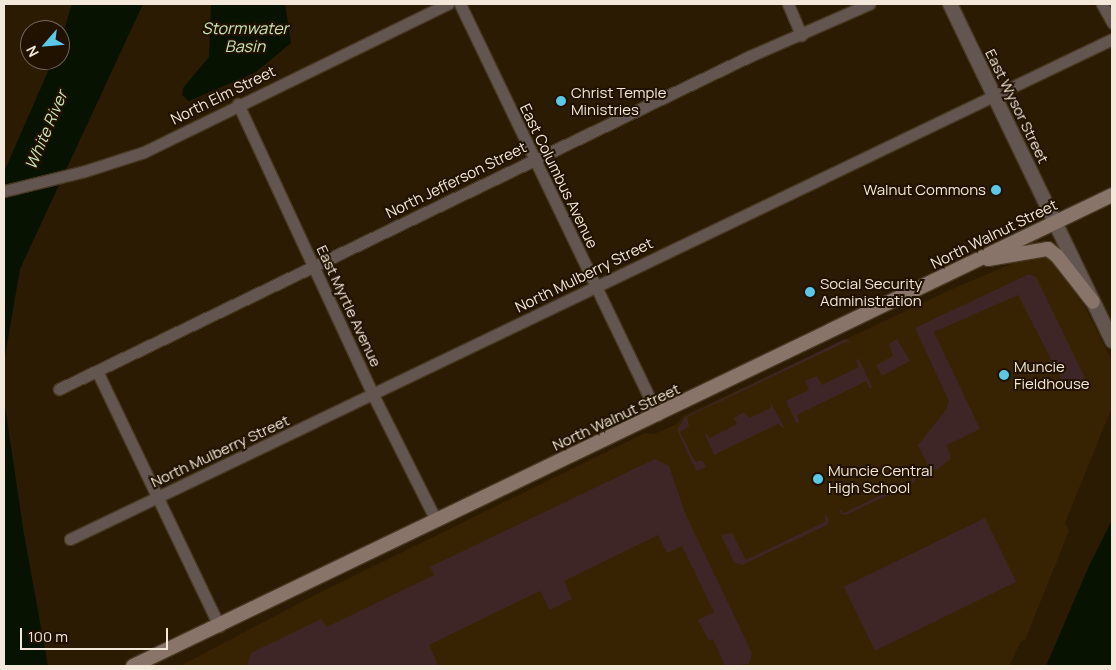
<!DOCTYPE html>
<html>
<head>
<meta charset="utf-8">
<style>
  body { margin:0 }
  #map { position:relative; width:1116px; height:670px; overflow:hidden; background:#2b1b03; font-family:Manrope,sans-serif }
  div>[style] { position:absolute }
  .built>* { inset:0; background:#372302 }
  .green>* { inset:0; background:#3e2626; transform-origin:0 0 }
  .water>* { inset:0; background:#071201 }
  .roads { filter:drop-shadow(1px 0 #473821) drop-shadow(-1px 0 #473821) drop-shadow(0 1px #473821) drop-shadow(0 -1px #473821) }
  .minor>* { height:11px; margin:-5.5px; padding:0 5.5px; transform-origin:5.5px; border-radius:5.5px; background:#63554f }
  .tertiary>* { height:14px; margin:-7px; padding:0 7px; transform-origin:7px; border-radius:7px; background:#63554f }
  .secondary>* { height:14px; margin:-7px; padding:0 7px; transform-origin:7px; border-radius:7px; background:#89746a }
  .dots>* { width:14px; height:14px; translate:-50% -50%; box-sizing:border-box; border:2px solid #211200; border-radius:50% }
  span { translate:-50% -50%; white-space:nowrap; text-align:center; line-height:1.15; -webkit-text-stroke:4px #211200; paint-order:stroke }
  .poi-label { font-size:15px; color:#f3e8d9 }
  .left { translate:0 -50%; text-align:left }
  .right { translate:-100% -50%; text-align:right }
  .street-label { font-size:15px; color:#f3e8d9 }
  .water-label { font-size:16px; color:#cae7b7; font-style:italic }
  .frame { position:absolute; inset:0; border:5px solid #f3e8d9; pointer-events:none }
  .north { position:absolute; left:20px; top:20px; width:50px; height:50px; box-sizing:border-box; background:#211200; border:1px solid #756857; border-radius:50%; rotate:243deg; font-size:14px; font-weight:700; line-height:20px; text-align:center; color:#f3e8d9 }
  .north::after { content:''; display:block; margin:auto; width:18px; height:22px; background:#5bc8e7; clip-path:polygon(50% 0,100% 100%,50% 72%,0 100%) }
  .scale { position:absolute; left:20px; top:628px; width:148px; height:22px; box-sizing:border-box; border:2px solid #f3e8d9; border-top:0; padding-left:6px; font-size:15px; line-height:18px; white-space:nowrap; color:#f3e8d9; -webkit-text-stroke:4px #211200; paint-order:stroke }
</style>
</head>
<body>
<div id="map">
  <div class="built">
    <div style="clip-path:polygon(1029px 256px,1041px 255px,1053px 261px,1084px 305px,1112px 361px,1112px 407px,1065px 523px,1069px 531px,1025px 640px,1021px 641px,1009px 666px,180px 666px,315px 595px,645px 433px,654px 434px,677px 424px,683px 416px,950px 290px)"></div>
  </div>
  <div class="green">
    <div style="clip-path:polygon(1029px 274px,1036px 277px,1087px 382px,1082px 389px,1067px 390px,1018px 295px,934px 332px,980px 429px,947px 445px,951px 458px,938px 469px,931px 471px,918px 445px,946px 410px,949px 401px,915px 328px)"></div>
    <div style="clip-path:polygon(845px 339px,850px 341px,852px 347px,848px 341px,687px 417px,689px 426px,680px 432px,695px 462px,702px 460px,706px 467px,696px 471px,677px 430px,685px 417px)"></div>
    <div style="clip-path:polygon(897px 339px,910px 361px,882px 376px,876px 365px,893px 356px,889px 344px)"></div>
    <div style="clip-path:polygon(859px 359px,872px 387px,870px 389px,866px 381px,797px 415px,799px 422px,796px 423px,786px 401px,809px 390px,805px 381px,817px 376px,822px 385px,859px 367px,856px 360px)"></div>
    <div style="clip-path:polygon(770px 401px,785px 429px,778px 424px,714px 455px,704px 432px,710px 438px,737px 424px,734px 418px,744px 412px,749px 418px,771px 408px)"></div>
    <div style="clip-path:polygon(655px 459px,669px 466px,685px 513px,752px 653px,749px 664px,725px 666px,713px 639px,709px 641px,698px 620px,714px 612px,682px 546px,667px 553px,658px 535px,564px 581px,572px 599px,550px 610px,540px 591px,429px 645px,438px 665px,435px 666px,247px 666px,251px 653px,321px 619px,327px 627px,434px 575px,430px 567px)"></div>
    <div style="clip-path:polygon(915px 473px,915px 482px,846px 515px,841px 514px,839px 508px,844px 513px,912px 480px,912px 474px)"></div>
    <div style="clip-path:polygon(825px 514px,829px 520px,827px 525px,742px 565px,734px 562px,721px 535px,732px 533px,746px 560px,825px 522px)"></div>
    <div style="left:985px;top:518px;width:71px;height:157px;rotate:64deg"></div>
  </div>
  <div class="water">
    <div style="clip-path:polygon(72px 4px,143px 4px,20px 269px,4px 362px,4px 172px,53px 60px,60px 60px,60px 43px)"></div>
    <div style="clip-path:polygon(211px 4px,285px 4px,291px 43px,256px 72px,189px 101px,182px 95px,183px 88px,209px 57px)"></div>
    <div style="clip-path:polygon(4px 400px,24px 534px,48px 666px,4px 666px)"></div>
    <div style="clip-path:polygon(1112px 520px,1112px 666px,1046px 666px,1089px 566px)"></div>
  </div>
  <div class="roads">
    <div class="minor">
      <div style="left:460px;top:4px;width:456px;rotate:64.3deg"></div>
      <div style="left:788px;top:4px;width:34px;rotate:67deg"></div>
      <div style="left:1102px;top:4px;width:21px;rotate:61deg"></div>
      <div style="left:238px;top:104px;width:321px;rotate:65.1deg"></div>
      <div style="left:373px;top:395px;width:140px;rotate:63.3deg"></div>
      <div style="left:4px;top:191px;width:83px;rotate:-13.9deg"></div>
      <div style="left:85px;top:171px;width:62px;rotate:-17.9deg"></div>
      <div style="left:144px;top:152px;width:338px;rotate:-26deg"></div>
      <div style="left:97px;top:371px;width:283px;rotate:64.4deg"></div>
      <div style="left:59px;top:389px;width:767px;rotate:-25.73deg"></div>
      <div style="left:750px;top:56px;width:130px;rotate:-23.6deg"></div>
      <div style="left:70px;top:539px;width:1156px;rotate:-25.63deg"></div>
    </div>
    <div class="tertiary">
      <div style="left:950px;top:4px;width:374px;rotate:64.3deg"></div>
    </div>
    <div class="secondary">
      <div style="left:988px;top:259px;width:61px;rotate:-9.5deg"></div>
      <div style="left:1048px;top:249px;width:11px;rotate:38deg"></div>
      <div style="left:1057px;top:256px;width:58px;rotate:52deg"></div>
      <div style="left:133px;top:666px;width:1086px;rotate:-25.69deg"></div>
    </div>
  </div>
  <div class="dots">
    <div style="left:561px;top:101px;background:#5bc8e7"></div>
    <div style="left:996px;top:190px;background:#5bc8e7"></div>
    <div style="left:810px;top:292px;background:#5bc8e7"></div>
    <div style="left:1004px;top:375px;background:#5bc8e7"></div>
    <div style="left:818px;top:479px;background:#5bc8e7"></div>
  </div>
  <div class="poi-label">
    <span class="left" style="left:571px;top:101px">Christ Temple<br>Ministries</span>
    <span class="right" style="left:986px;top:190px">Walnut Commons</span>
    <span class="left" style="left:820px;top:292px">Social Security<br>Administration</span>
    <span class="left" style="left:1014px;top:375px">Muncie<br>Fieldhouse</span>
    <span class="left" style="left:828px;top:479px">Muncie Central<br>High School</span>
  </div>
  <div class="street-label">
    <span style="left:223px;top:95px;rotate:-26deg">North Elm Street</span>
    <span style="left:1017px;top:106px;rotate:64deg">East Wysor Street</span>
    <span style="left:559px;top:176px;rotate:64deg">East Columbus Avenue</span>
    <span style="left:456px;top:180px;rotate:-26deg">North Jefferson Street</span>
    <span style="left:994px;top:234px;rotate:-26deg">North Walnut Street</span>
    <span style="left:584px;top:275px;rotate:-26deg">North Mulberry Street</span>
    <span style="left:349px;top:306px;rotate:65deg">East Myrtle Avenue</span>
    <span style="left:616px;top:417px;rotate:-25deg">North Walnut Street</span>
    <span style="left:220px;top:451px;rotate:-25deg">North Mulberry Street</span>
  </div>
  <div class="water-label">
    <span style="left:245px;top:37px">Stormwater<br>Basin</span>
    <span style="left:46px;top:130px;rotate:-67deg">White River</span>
  </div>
  <div class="frame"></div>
  <div class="north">N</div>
  <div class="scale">100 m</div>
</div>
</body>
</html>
